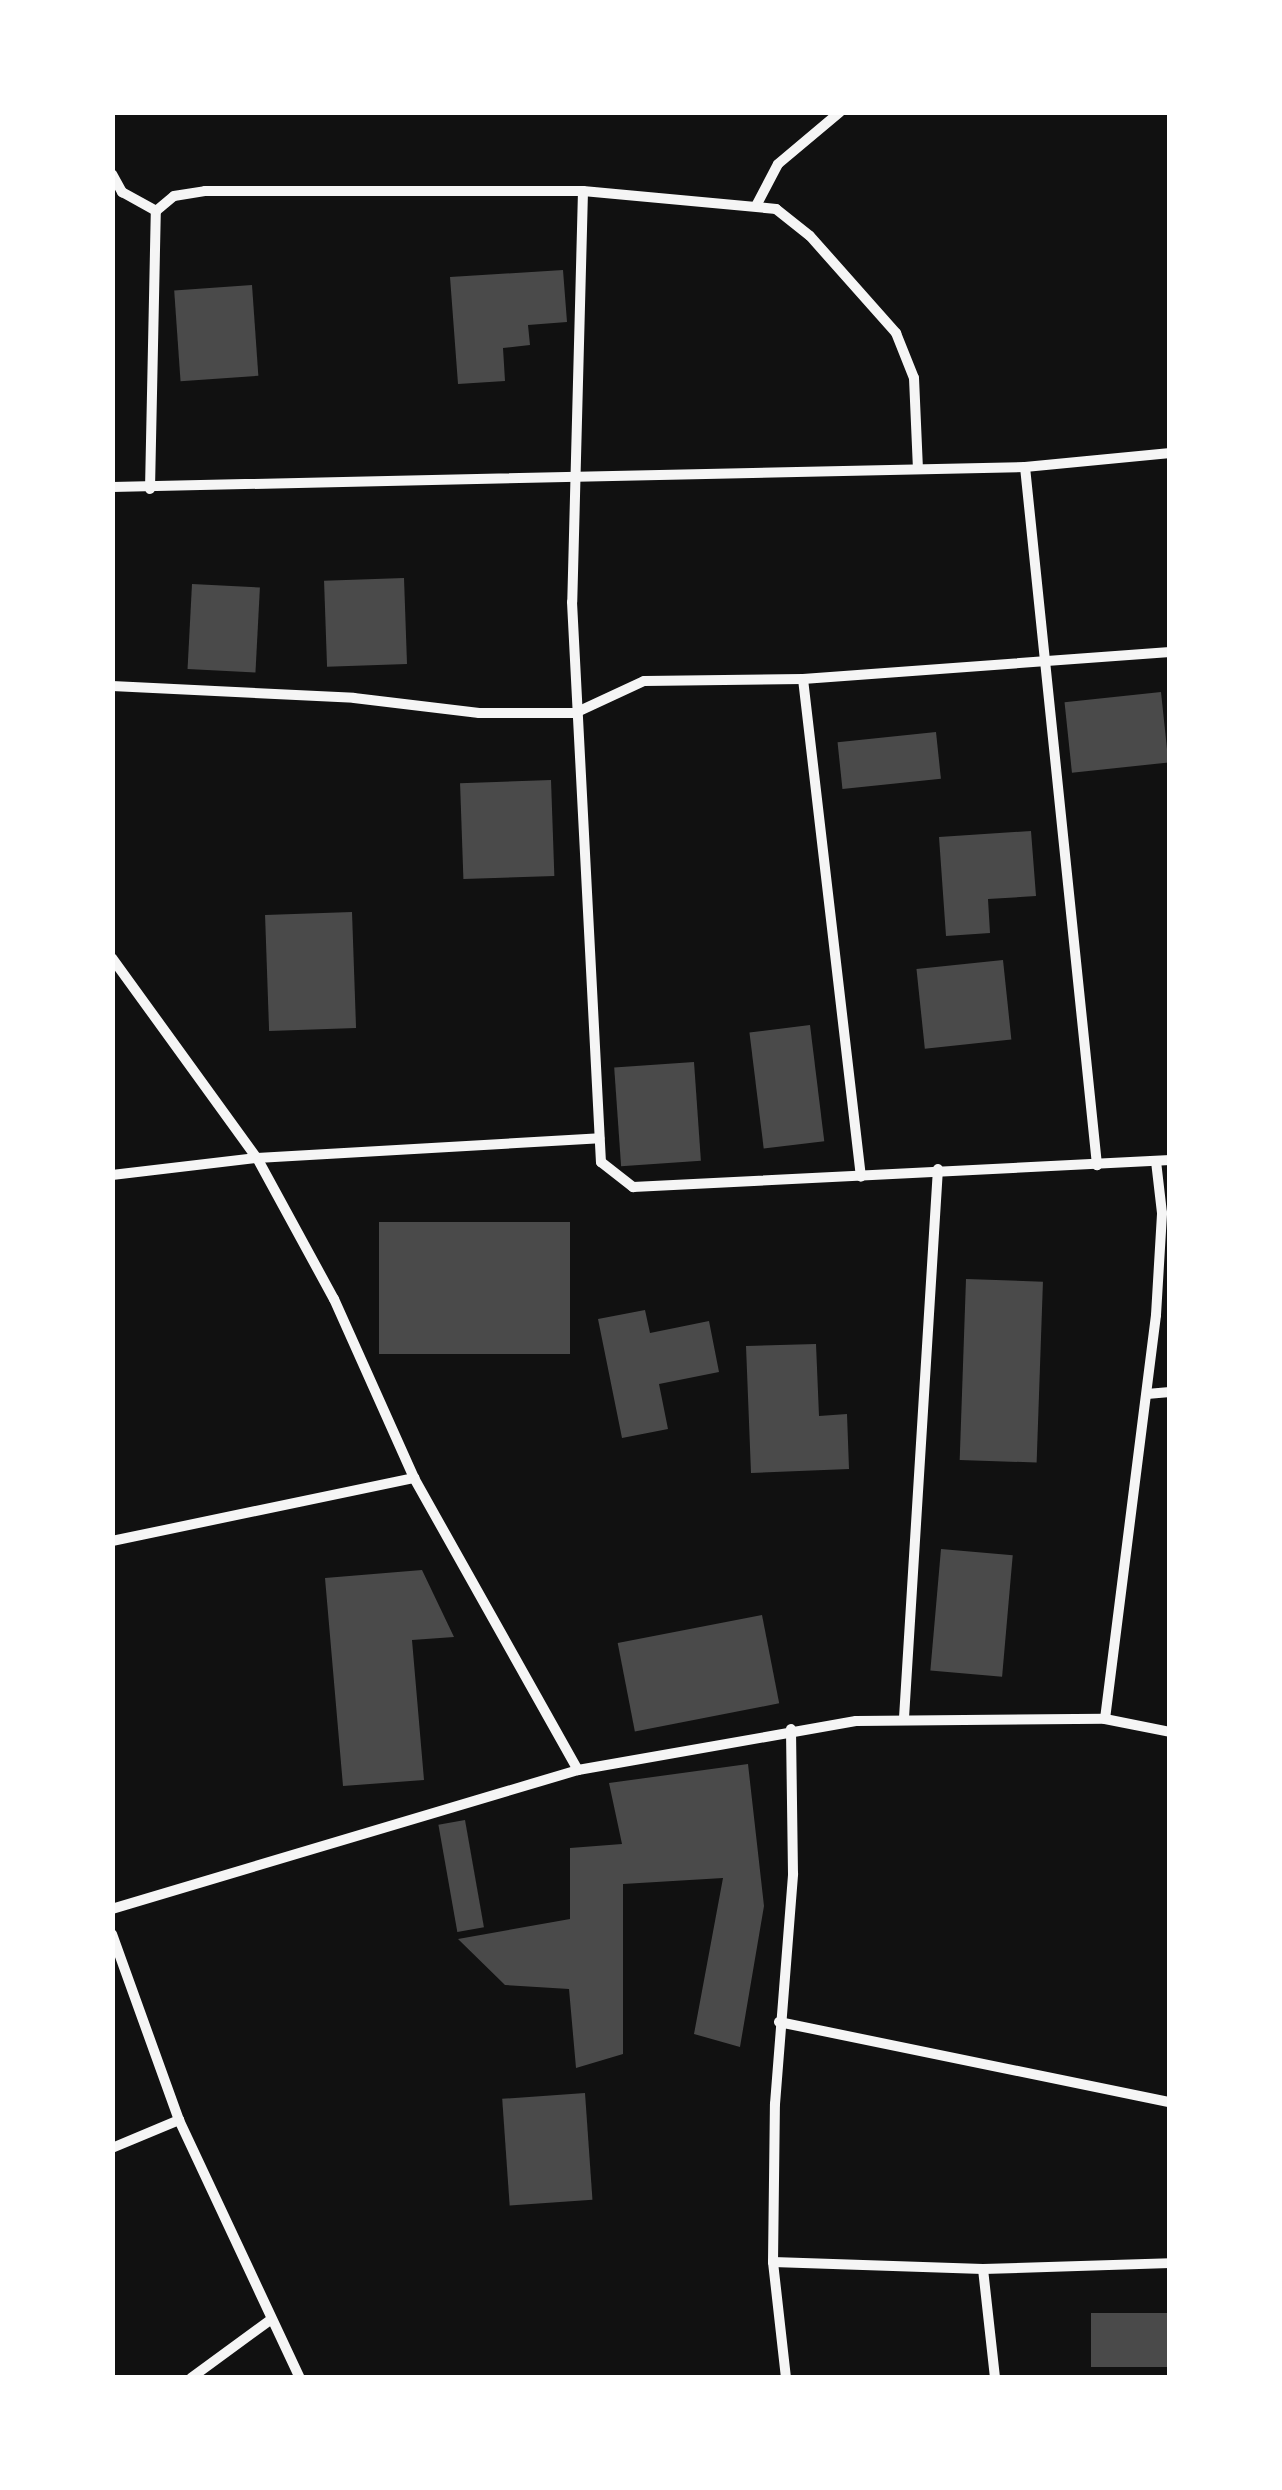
<!DOCTYPE html>
<html>
<head>
<meta charset="utf-8">
<style>
  body { margin:0 }
  #map { position:relative; width:1282px; height:2490px; overflow:hidden; background:#111; font-family:"Space Grotesk",sans-serif }
  div>[style] { position:absolute }
  .building>* { inset:0; background:#4a4a4a; transform-origin:0 0 }
  .minor>* { height:10px; margin:-5px; padding:0 5px; transform-origin:5px; border-radius:5px; background:#f5f5f5 }
  span { translate:-50% -50%; white-space:nowrap; text-align:center; line-height:1.15; -webkit-text-stroke:8px #fff; paint-order:stroke }
  .frame { position:absolute; inset:0; border:115px solid #fff; pointer-events:none }
</style>
</head>
<body>
<div id="map">
  <div class="building">
    <div style="clip-path:polygon(563px 270px,567px 322px,528px 325px,530px 345px,503px 348px,505px 381px,458px 384px,450px 277px)"></div>
    <div style="left:252px;top:285px;width:91px;height:78px;rotate:86deg"></div>
    <div style="left:404px;top:578px;width:86px;height:80px;rotate:88deg"></div>
    <div style="left:192px;top:584px;width:68px;height:85px;rotate:3deg"></div>
    <div style="left:1161px;top:692px;width:71px;height:97px;rotate:84deg"></div>
    <div style="left:936px;top:732px;width:47px;height:99px;rotate:84deg"></div>
    <div style="left:551px;top:780px;width:96px;height:91px;rotate:88deg"></div>
    <div style="clip-path:polygon(1031px 831px,1036px 896px,988px 899px,990px 933px,946px 936px,939px 837px)"></div>
    <div style="left:352px;top:912px;width:116px;height:87px;rotate:88deg"></div>
    <div style="left:1003px;top:960px;width:80px;height:87px;rotate:84deg"></div>
    <div style="left:810px;top:1025px;width:117px;height:61px;rotate:83deg"></div>
    <div style="left:694px;top:1062px;width:99px;height:80px;rotate:86deg"></div>
    <div style="left:379px;top:1222px;width:191px;height:132px"></div>
    <div style="left:966px;top:1279px;width:77px;height:181px;rotate:2deg"></div>
    <div style="clip-path:polygon(645px 1310px,650px 1333px,709px 1321px,719px 1372px,659px 1384px,668px 1429px,622px 1438px,598px 1319px)"></div>
    <div style="clip-path:polygon(816px 1344px,819px 1416px,847px 1414px,849px 1469px,751px 1473px,746px 1346px)"></div>
    <div style="left:941px;top:1549px;width:72px;height:122px;rotate:5deg"></div>
    <div style="clip-path:polygon(422px 1570px,454px 1637px,412px 1640px,424px 1780px,343px 1786px,325px 1578px)"></div>
    <div style="left:762px;top:1615px;width:90px;height:147px;rotate:79deg"></div>
    <div style="clip-path:polygon(748px 1764px,764px 1906px,740px 2047px,694px 2034px,723px 1878px,623px 1884px,623px 2054px,576px 2068px,569px 1989px,505px 1985px,458px 1939px,570px 1919px,570px 1848px,622px 1844px,609px 1783px)"></div>
    <div style="left:465px;top:1820px;width:109px;height:27px;rotate:80deg"></div>
    <div style="left:585px;top:2093px;width:107px;height:83px;rotate:86deg"></div>
    <div style="left:1170px;top:2313px;width:54px;height:79px;rotate:90deg"></div>
  </div>
  <div class="minor">
    <div style="left:112px;top:174px;width:21px;rotate:61deg"></div>
    <div style="left:122px;top:192px;width:39px;rotate:29deg"></div>
    <div style="left:583px;top:191px;width:411px;rotate:91.5deg"></div>
    <div style="left:572px;top:602px;width:561px;rotate:87.04deg"></div>
    <div style="left:601px;top:1162px;width:41px;rotate:38deg"></div>
    <div style="left:633px;top:1187px;width:538px;rotate:-2.88deg"></div>
    <div style="left:757px;top:204px;width:45px;rotate:-62.3deg"></div>
    <div style="left:778px;top:164px;width:81px;rotate:-40deg"></div>
    <div style="left:1025px;top:467px;width:702px;rotate:84.11deg"></div>
    <div style="left:112px;top:487px;width:913px;rotate:-1.25deg"></div>
    <div style="left:1025px;top:467px;width:146px;rotate:-5.5deg"></div>
    <div style="left:150px;top:489px;width:278px;rotate:-88.8deg"></div>
    <div style="left:156px;top:211px;width:23px;rotate:-40deg"></div>
    <div style="left:174px;top:196px;width:31px;rotate:-9deg"></div>
    <div style="left:205px;top:191px;width:378px"></div>
    <div style="left:583px;top:191px;width:194px;rotate:5.3deg"></div>
    <div style="left:776px;top:209px;width:43px;rotate:38.5deg"></div>
    <div style="left:810px;top:236px;width:130px;rotate:48.4deg"></div>
    <div style="left:896px;top:333px;width:48px;rotate:68.2deg"></div>
    <div style="left:914px;top:378px;width:91px;rotate:87.5deg"></div>
    <div style="left:803px;top:679px;width:501px;rotate:83.36deg"></div>
    <div style="left:112px;top:686px;width:242px;rotate:2.8deg"></div>
    <div style="left:354px;top:698px;width:126px;rotate:6.8deg"></div>
    <div style="left:479px;top:713px;width:96px"></div>
    <div style="left:575px;top:713px;width:76px;rotate:-24.9deg"></div>
    <div style="left:644px;top:681px;width:159px;rotate:-0.7deg"></div>
    <div style="left:803px;top:679px;width:368px;rotate:-4.2deg"></div>
    <div style="left:112px;top:958px;width:247px;rotate:54.1deg"></div>
    <div style="left:257px;top:1158px;width:161px;rotate:61.4deg"></div>
    <div style="left:334px;top:1299px;width:196px;rotate:65.9deg"></div>
    <div style="left:414px;top:1478px;width:335px;rotate:60.7deg"></div>
    <div style="left:578px;top:1770px;width:486px;rotate:163.4deg"></div>
    <div style="left:112px;top:1175px;width:146px;rotate:-6.7deg"></div>
    <div style="left:257px;top:1158px;width:343px;rotate:-3.3deg"></div>
    <div style="left:1147px;top:1394px;width:23px;rotate:-5deg"></div>
    <div style="left:112px;top:1541px;width:309px;rotate:-11.8deg"></div>
    <div style="left:904px;top:1718px;width:550px;rotate:-86.46deg"></div>
    <div style="left:1105px;top:1719px;width:407px;rotate:-82.8deg"></div>
    <div style="left:1156px;top:1315px;width:102px;rotate:-86.6deg"></div>
    <div style="left:1162px;top:1213px;width:52px;rotate:-96.6deg"></div>
    <div style="left:578px;top:1770px;width:282px;rotate:-10deg"></div>
    <div style="left:856px;top:1721px;width:249px;rotate:-0.5deg"></div>
    <div style="left:1105px;top:1719px;width:66px;rotate:11.3deg"></div>
    <div style="left:112px;top:1934px;width:198px;rotate:70.2deg"></div>
    <div style="left:179px;top:2120px;width:285px;rotate:64.9deg"></div>
    <div style="left:779px;top:2022px;width:399px;rotate:11.6deg"></div>
    <div style="left:112px;top:2148px;width:73px;rotate:-22.7deg"></div>
    <div style="left:773px;top:2262px;width:210px;rotate:1.9deg"></div>
    <div style="left:983px;top:2269px;width:187px;rotate:-1.8deg"></div>
    <div style="left:983px;top:2269px;width:110px;rotate:83.7deg"></div>
    <div style="left:191px;top:2378px;width:97px;rotate:-36.2deg"></div>
    <div style="left:786px;top:2378px;width:117px;rotate:-96.4deg"></div>
    <div style="left:773px;top:2262px;width:158px;rotate:-89.3deg"></div>
    <div style="left:775px;top:2104px;width:231px;rotate:-85.5deg"></div>
    <div style="left:793px;top:1874px;width:145px;rotate:-90.8deg"></div>
  </div>
  <div class="frame"></div>
</div>
</body>
</html>
